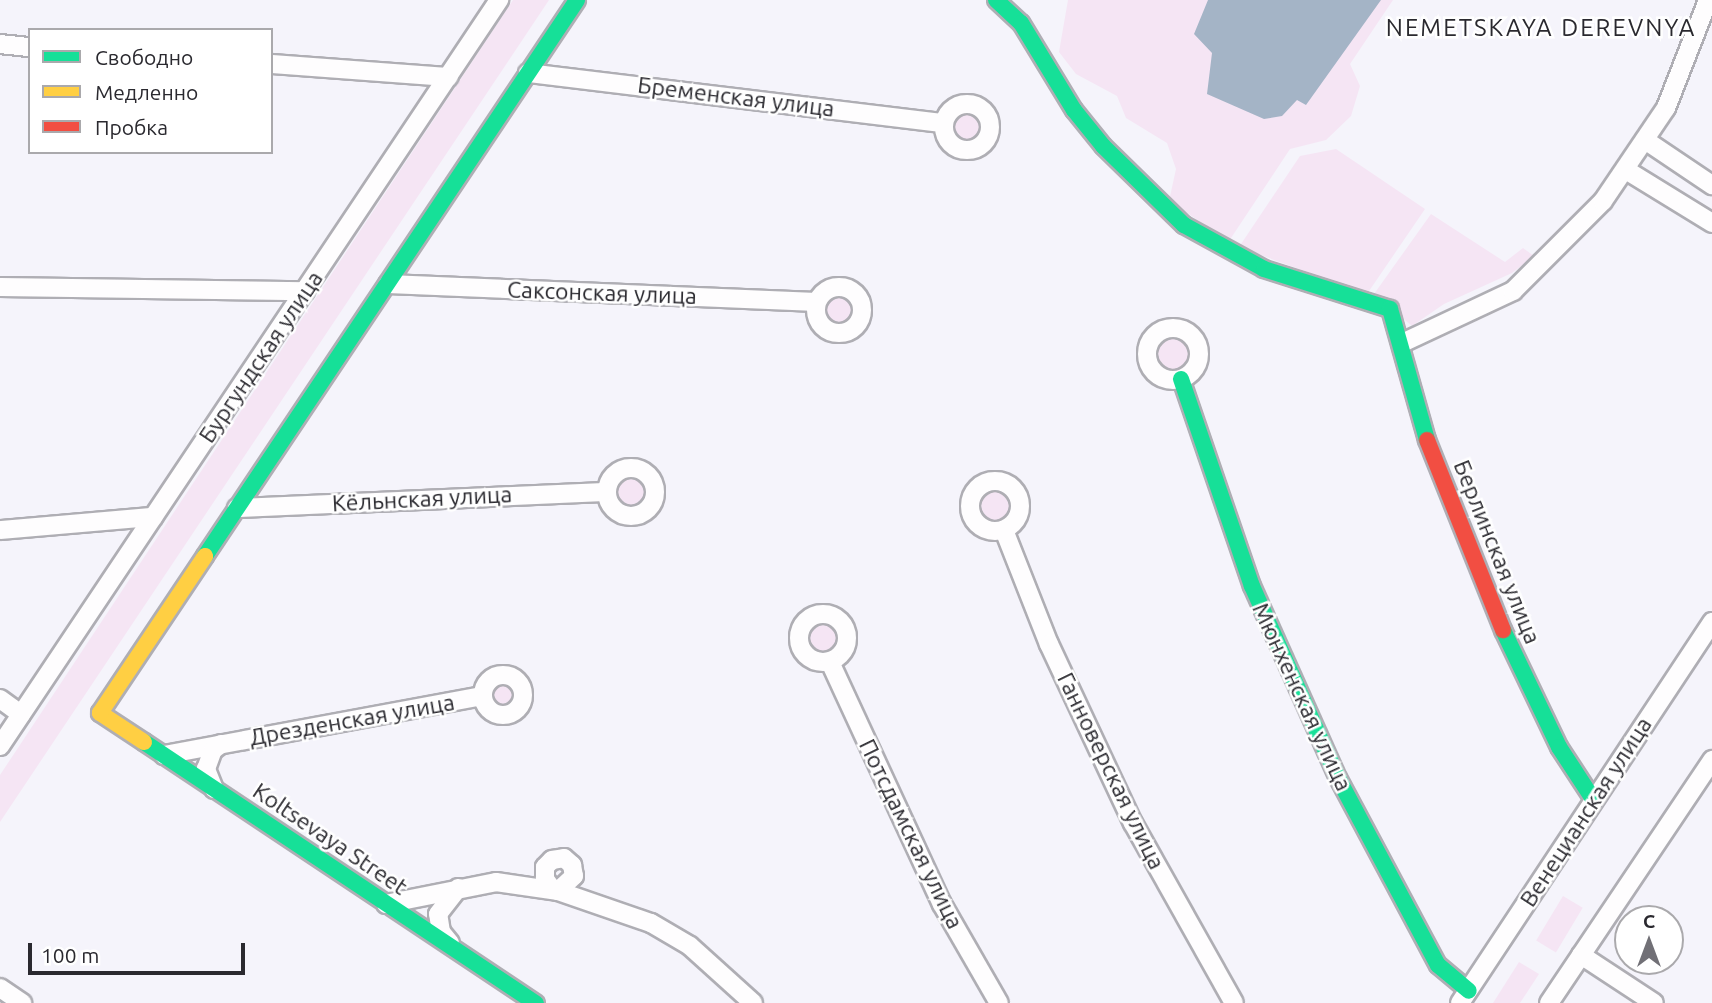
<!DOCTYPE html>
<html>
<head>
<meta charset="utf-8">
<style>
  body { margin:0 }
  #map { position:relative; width:1712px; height:1003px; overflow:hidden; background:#f5f4fb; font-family:Ubuntu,sans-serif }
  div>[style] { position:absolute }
  .green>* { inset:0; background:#f5e5f4; transform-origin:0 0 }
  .round { border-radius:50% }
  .water>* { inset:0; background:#a4b4c6 }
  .roads { filter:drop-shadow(2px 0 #afaeb4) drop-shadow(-2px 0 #afaeb4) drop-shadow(0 2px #afaeb4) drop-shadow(0 -2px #afaeb4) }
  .street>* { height:18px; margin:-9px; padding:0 9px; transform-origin:9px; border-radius:9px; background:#fefdfe }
  .street>.ring { margin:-9px; padding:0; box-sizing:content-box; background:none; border:18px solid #fefdfe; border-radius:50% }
  .fast>* { height:16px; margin:-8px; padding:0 8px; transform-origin:8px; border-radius:8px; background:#16e098 }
  .slow>* { height:16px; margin:-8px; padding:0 8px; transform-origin:8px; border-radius:8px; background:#ffcf43 }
  .jam>* { height:16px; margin:-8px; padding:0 8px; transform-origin:8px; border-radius:8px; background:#f24e42 }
  span { translate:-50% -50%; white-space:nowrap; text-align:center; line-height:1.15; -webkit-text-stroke:5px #fff; paint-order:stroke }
  .street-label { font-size:23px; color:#2a292f }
  .neighbourhood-label { font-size:24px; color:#2a292f; letter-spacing:2px }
  .legend { position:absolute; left:28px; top:28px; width:245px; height:126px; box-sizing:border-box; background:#fff; border:2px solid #aaa9ac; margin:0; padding:9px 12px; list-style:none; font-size:21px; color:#2a292f }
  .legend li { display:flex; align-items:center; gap:14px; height:35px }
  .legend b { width:35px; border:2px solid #aaa9ac }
  .north { position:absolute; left:1614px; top:905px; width:70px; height:70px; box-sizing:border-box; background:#fff; border:2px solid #aaa9ac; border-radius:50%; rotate:0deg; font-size:19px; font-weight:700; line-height:28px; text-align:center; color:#2a292f }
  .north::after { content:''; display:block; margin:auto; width:24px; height:32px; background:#717076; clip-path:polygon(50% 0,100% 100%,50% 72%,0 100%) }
  .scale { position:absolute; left:28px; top:943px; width:217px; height:32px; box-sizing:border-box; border:4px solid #2a292f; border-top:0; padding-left:9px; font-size:21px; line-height:24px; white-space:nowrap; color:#2a292f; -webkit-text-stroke:5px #fff; paint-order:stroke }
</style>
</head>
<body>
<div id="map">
  <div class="green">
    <div style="clip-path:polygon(513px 0,549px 0,0 822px,0 775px)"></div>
    <div style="clip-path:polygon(1068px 0,1393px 0,1350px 64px,1360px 86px,1351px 116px,1326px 140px,1290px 149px,1229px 241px,1169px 201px,1176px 169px,1167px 143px,1126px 118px,1117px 96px,1076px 74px,1059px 52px)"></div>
    <div class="round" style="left:948px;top:110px;width:34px;height:34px"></div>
    <div style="clip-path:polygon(1336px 149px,1425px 209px,1367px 294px,1239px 247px,1300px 156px)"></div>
    <div style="clip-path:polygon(1431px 214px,1505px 262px,1523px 248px,1534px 256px,1512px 273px,1444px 304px,1412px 326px,1374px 294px)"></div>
    <div class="round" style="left:823px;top:293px;width:34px;height:34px"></div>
    <div class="round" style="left:1156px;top:337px;width:34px;height:34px"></div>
    <div class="round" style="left:615px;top:475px;width:34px;height:34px"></div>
    <div class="round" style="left:978px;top:489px;width:34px;height:34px"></div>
    <div class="round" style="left:806px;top:621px;width:34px;height:34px"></div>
    <div class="round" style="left:490px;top:682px;width:26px;height:26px"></div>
    <div style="left:1563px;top:896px;width:23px;height:52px;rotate:31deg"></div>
    <div style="clip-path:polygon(1519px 962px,1539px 974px,1520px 1003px,1493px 1003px)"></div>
  </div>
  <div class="water">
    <div style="clip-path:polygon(1208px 0,1381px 0,1306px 105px,1297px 100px,1282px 116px,1264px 119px,1207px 94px,1212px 53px,1194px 34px)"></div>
  </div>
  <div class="roads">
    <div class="street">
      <div style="left:0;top:44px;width:30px;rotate:6deg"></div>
      <div style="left:271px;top:64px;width:178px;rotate:4.2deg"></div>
      <div style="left:528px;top:73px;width:418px;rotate:6.9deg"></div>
      <div class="ring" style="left:944px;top:104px;width:28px;height:28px"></div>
      <div style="left:1645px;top:140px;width:81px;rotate:33.9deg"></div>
      <div style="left:1626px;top:170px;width:101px;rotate:31.6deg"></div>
      <div style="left:388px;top:284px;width:429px;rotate:2.4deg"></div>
      <div class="ring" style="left:816px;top:287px;width:28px;height:28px"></div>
      <div style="left:0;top:287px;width:305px;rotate:0.8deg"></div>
      <div class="ring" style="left:1147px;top:328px;width:34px;height:34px"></div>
      <div style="left:1402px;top:343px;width:123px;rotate:-25.1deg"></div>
      <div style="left:1513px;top:291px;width:127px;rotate:-45deg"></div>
      <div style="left:1603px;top:201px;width:112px;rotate:-55.9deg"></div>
      <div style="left:1666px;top:108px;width:116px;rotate:-68.7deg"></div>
      <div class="ring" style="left:607px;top:468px;width:30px;height:30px"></div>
      <div class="ring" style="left:970px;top:481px;width:32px;height:32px"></div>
      <div style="left:237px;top:508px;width:370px;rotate:-2.5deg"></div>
      <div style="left:0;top:530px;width:154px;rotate:-4.9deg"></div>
      <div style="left:1004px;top:530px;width:123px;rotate:68.5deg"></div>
      <div style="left:1049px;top:644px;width:198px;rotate:64.9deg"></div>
      <div style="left:1133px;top:823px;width:206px;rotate:60.7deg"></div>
      <div class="ring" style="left:799px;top:614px;width:30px;height:30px"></div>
      <div style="left:830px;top:662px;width:267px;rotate:65.2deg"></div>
      <div style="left:942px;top:904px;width:114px;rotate:60.1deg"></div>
      <div class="ring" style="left:483px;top:675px;width:22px;height:22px"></div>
      <div style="left:0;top:699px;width:26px;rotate:36deg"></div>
      <div style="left:0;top:746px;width:898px;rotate:-56.22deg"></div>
      <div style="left:164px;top:755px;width:323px;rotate:-10.5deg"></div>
      <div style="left:214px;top:789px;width:22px;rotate:-112deg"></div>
      <div style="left:206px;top:769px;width:20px;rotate:-70deg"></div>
      <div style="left:213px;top:750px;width:10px;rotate:-37deg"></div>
      <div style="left:553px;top:890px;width:14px;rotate:-126deg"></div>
      <div style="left:545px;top:879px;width:12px;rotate:-90deg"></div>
      <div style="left:545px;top:867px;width:10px;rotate:-45deg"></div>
      <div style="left:552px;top:860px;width:12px;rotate:-9deg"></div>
      <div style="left:564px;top:858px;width:11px;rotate:41deg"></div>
      <div style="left:572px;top:865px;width:11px;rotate:80deg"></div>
      <div style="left:574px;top:876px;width:22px;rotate:137deg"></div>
      <div style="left:386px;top:904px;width:112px;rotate:-11.3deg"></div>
      <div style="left:496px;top:882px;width:63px;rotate:8.3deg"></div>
      <div style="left:558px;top:891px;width:98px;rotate:19deg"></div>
      <div style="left:651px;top:923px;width:45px;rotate:30.5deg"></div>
      <div style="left:690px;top:946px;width:85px;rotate:42.1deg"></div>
      <div style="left:450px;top:943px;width:14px;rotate:-129deg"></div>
      <div style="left:441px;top:932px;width:18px;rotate:-99deg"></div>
      <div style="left:438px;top:914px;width:33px;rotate:-52deg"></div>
      <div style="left:1581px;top:955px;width:87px;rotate:33.3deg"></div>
      <div style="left:0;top:988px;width:27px;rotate:34deg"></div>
      <div style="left:1460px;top:1003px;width:457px;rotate:-56.5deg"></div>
      <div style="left:1549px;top:1003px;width:293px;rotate:-56.1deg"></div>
    </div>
    <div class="fast">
      <div style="left:996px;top:0;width:34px;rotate:43deg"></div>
      <div style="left:1021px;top:23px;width:102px;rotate:58.7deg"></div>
      <div style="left:1074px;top:110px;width:46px;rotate:51.1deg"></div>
      <div style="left:1103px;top:146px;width:113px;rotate:44.3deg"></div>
      <div style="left:1184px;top:225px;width:91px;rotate:28.8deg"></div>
      <div style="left:1264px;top:269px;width:132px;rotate:17.6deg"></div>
      <div style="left:1390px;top:309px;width:136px;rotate:74.2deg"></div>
      <div style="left:1181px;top:379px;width:219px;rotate:71.1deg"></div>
      <div style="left:1252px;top:586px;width:210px;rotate:65.9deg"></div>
      <div style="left:1338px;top:778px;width:212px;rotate:61.9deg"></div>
      <div style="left:1438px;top:965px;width:40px;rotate:40deg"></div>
      <div style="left:205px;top:556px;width:669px;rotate:-56.21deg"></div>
      <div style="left:1503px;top:630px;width:130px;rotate:64.4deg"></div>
      <div style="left:1559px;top:747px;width:62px;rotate:56.8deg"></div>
      <div style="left:144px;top:742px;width:471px;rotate:33.7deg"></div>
    </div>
    <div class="slow">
      <div style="left:144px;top:742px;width:53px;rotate:-146.6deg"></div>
      <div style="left:100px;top:713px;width:189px;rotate:-56.2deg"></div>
    </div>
    <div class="jam">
      <div style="left:1427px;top:440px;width:205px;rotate:68.2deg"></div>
    </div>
  </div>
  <div class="street-label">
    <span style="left:736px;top:97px;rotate:7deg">Бременская улица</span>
    <span style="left:602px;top:293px;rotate:2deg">Саксонская улица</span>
    <span style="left:261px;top:357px;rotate:-56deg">Бургундская улица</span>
    <span style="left:422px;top:499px;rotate:-3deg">Кёльнская улица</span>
    <span style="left:1497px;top:552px;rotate:68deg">Берлинская улица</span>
    <span style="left:1302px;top:697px;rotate:65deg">Мюнхенская улица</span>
    <span style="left:352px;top:720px;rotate:-10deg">Дрезденская улица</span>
    <span style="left:1111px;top:771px;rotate:64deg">Ганноверская улица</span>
    <span style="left:1586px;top:812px;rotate:-57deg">Венецианская улица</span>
    <span style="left:911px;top:834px;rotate:64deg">Потсдамская улица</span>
    <span style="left:330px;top:839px;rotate:34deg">Koltsevaya Street</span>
  </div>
  <div class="neighbourhood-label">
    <span style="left:1541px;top:28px">NEMETSKAYA DEREVNYA</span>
  </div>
  <ul class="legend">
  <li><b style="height:9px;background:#16e098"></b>Свободно</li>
  <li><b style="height:9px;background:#ffcf43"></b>Медленно</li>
  <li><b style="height:9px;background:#f24e42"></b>Пробка</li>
  </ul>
  <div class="north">С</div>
  <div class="scale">100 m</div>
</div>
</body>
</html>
